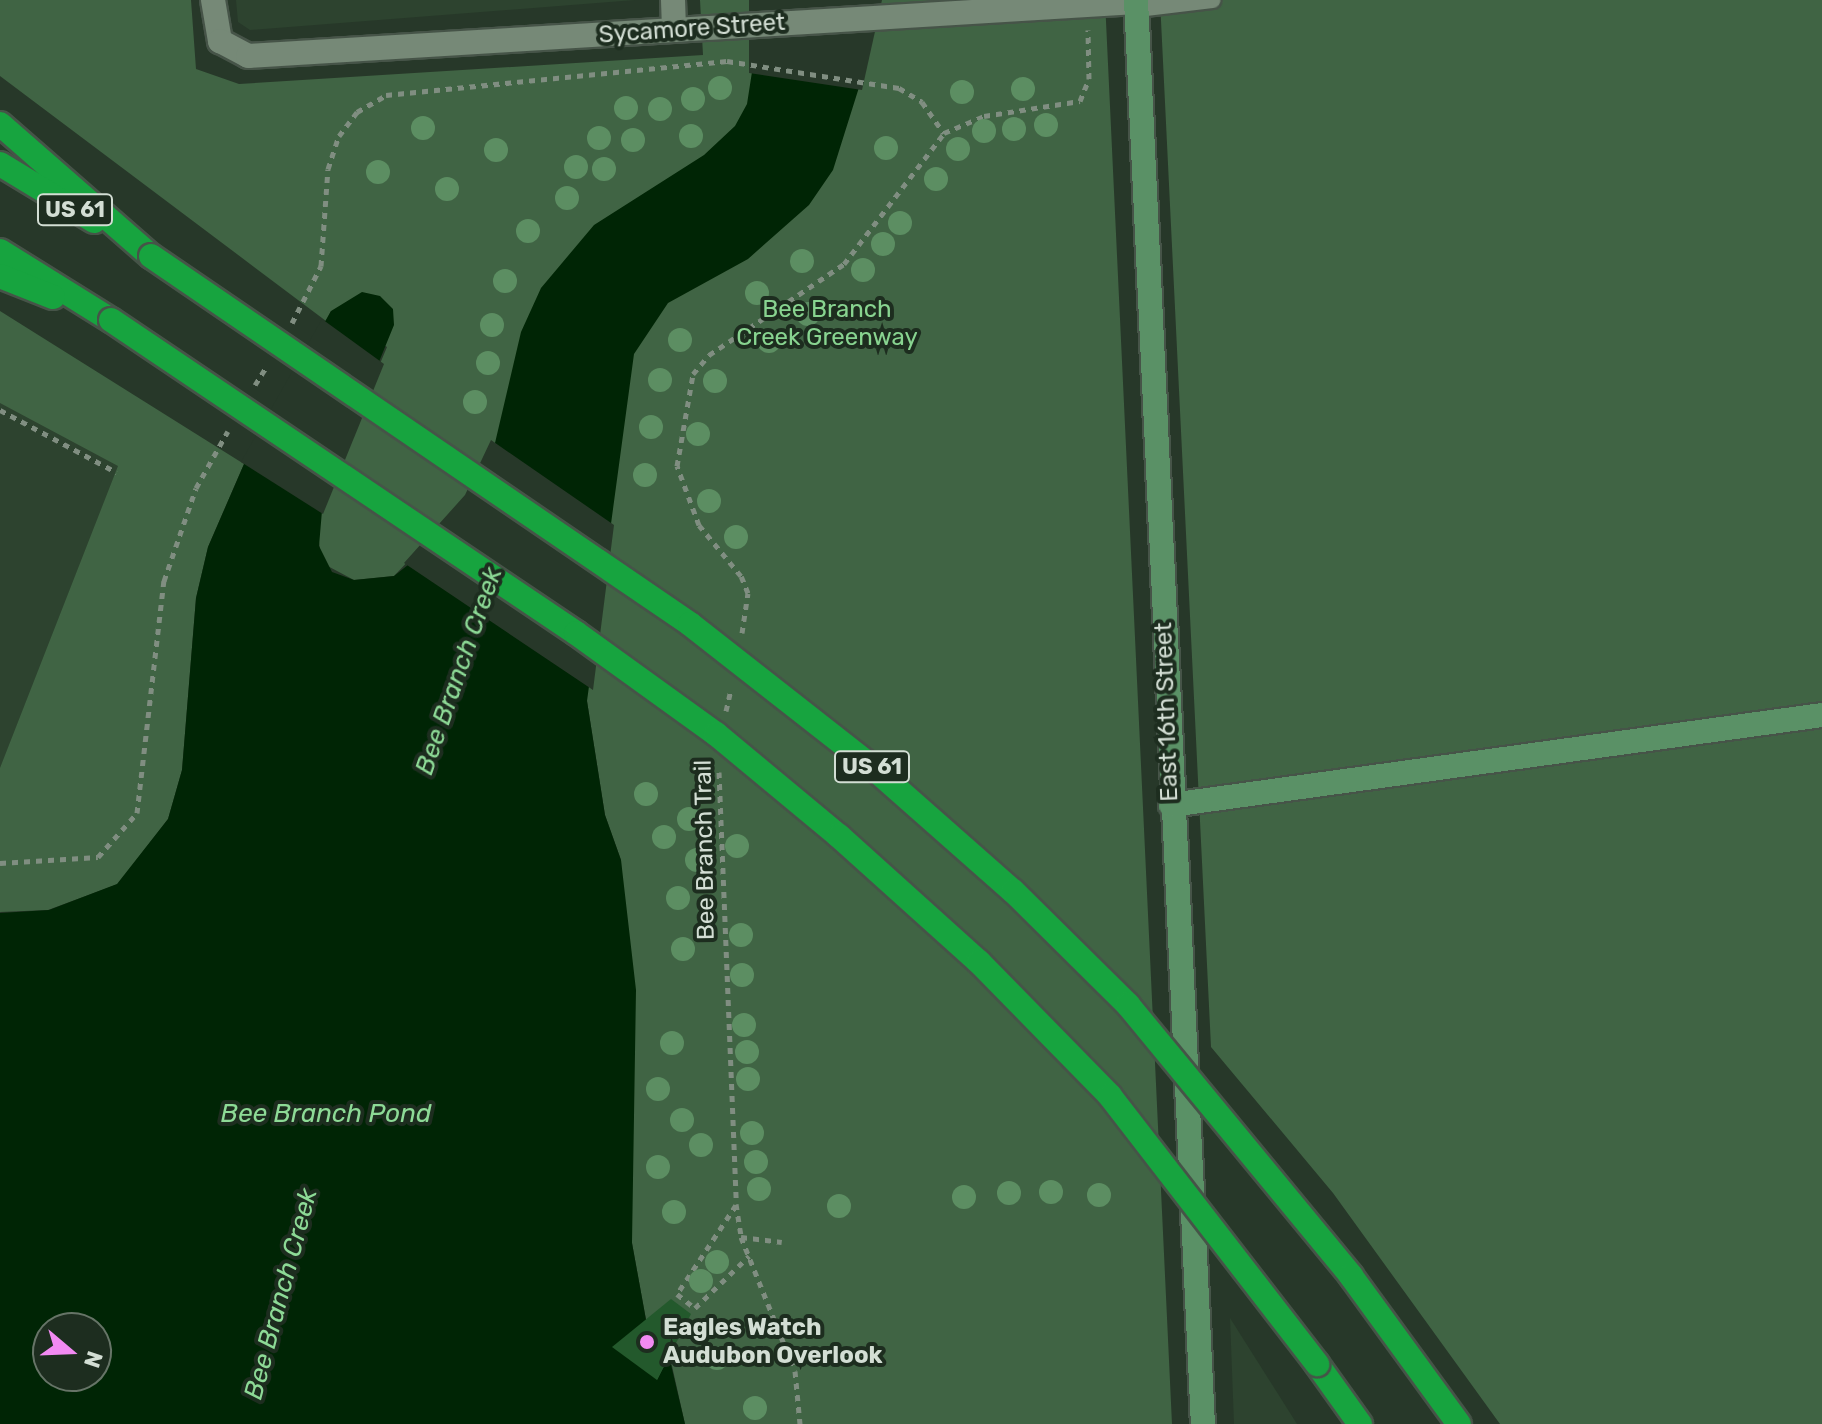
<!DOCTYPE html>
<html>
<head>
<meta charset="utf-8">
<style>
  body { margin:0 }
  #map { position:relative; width:1822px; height:1424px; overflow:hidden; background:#273829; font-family:Rubik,sans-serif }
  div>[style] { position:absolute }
  .built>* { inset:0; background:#2d432f }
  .green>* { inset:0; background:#406444 }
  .water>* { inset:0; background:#002505 }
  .pier>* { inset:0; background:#273829 }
  .building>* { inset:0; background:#23592c }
  .path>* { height:5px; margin-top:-2.5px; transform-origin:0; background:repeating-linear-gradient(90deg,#808e81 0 6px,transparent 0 12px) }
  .roads { filter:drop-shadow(2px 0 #465448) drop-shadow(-2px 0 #465448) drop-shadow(0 2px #465448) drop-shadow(0 -2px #465448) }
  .lane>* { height:16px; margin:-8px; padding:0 8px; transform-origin:8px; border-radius:8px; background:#768977 }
  .street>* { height:24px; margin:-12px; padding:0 12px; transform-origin:12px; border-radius:12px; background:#768977 }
  .secondary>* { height:24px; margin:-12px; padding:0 12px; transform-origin:12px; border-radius:12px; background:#5a9166 }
  .highway>* { height:24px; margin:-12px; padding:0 12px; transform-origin:12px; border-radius:12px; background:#17a43f }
  .bridges { filter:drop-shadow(2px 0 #465448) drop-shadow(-2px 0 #465448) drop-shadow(0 2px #465448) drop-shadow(0 -2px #465448) }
  .highway-bridge>* { height:24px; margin:-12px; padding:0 12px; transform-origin:12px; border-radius:12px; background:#17a43f }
  .trees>* { width:24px; height:24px; margin:-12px; border-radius:50%; background:#5c8e62 }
  .dots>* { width:22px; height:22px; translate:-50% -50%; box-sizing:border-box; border:4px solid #1d2d1f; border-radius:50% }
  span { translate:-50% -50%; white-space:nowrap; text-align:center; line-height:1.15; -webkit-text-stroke:8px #1d2d1f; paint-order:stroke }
  .shield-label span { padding:2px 6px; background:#1d2d1f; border:2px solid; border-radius:6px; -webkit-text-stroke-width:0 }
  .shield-label { font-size:22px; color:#d3ded4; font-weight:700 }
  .street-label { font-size:24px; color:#d3ded4 }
  .park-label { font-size:24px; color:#88d490 }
  .poi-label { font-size:24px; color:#d3ded4; font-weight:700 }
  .left { translate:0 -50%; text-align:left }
  .water-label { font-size:26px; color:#8dda96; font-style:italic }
  .north { position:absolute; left:32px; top:1312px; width:80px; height:80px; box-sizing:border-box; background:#1d2d1f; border:2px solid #667467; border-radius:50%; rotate:109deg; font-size:22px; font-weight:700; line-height:32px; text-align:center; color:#d3ded4 }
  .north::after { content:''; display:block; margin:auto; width:28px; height:36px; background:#f28af2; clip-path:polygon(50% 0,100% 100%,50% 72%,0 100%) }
</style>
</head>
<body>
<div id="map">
  <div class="built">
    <div style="clip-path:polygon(236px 0,635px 0,250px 30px,238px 22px)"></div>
    <div style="clip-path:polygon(0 382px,244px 464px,0 912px)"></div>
    <div style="clip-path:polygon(1230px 1318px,1297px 1424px,1234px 1424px)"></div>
  </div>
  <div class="green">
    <div style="clip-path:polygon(0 0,191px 0,196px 69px,239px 84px,703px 55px,700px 0,1105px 0,1172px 1424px,685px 1424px,670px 1357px,657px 1380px,632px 1243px,621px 860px,605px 815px,587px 701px,469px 497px,394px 576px,354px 580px,322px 563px,317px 528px,323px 499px,387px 347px,331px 311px,326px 321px,0 76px)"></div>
    <div style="clip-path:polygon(1160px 0,1822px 0,1822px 1424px,1500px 1424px,1333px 1193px,1211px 1047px)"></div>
    <div style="clip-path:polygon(0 311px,244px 464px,208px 547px,196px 598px,182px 770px,168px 819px,118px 884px,48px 910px,0 912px,0 768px,118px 466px,0 403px)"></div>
  </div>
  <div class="water">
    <div style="clip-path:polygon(evenodd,754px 59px,861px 81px,833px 170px,809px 205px,748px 259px,668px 303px,634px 354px,587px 701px,605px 815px,621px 860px,636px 990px,632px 1243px,657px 1380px,669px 1356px,685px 1424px,0 1424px,0 913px,49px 910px,117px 884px,168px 819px,182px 770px,196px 598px,208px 547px,244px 464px,331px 311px,362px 292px,380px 296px,393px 309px,394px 325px,323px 499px,319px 546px,332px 572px,354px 580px,394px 576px,413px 561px,469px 497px,495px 443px,521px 332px,541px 288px,594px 225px,704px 155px,735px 126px,747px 104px,754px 59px,48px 1328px,96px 1328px,96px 1376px,48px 1376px,48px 1328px)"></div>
  </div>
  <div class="pier">
    <div style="clip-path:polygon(749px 0,882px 0,862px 90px,749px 73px)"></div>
    <div style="clip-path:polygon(322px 319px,384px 364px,323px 514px,241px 462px)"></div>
    <div style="clip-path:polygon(491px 440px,614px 525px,593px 690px,404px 563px,465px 495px)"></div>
  </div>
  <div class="building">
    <div style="clip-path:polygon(671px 1299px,691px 1314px,657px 1380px,612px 1347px)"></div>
  </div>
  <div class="path">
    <div style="left:292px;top:323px;width:64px;rotate:-63deg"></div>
    <div style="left:321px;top:266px;width:97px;rotate:-85.9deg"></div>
    <div style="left:328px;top:169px;width:35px;rotate:-72deg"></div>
    <div style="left:339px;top:136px;width:30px;rotate:-53deg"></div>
    <div style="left:357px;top:112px;width:34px;rotate:-30deg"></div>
    <div style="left:386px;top:95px;width:343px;rotate:-5.7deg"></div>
    <div style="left:727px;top:61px;width:174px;rotate:8.9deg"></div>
    <div style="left:899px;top:88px;width:27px;rotate:31deg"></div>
    <div style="left:922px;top:102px;width:38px;rotate:55deg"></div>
    <div style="left:255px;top:385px;width:22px;rotate:-58deg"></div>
    <div style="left:0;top:410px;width:132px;rotate:28.1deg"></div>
    <div style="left:742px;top:633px;width:40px;rotate:-81.5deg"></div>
    <div style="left:748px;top:593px;width:18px;rotate:-112deg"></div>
    <div style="left:741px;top:576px;width:66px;rotate:-129.5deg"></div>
    <div style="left:699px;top:525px;width:63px;rotate:-110.4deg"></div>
    <div style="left:677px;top:466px;width:93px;rotate:-80.1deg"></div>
    <div style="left:693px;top:374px;width:25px;rotate:-50deg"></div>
    <div style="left:709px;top:355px;width:163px;rotate:-34deg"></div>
    <div style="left:844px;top:264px;width:165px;rotate:-52.6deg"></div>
    <div style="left:944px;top:133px;width:43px;rotate:-23deg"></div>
    <div style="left:984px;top:116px;width:97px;rotate:-8.9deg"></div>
    <div style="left:1080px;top:101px;width:24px;rotate:-68deg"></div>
    <div style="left:1089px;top:79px;width:49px;rotate:-91.2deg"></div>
    <div style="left:726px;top:711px;width:23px;rotate:-77deg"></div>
    <div style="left:719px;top:772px;width:432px;rotate:87.7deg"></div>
    <div style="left:736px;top:1204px;width:33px;rotate:81deg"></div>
    <div style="left:741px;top:1237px;width:144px;rotate:68.1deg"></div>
    <div style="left:795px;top:1371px;width:53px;rotate:84.6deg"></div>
    <div style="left:0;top:863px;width:98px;rotate:-3.5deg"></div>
    <div style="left:98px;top:857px;width:59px;rotate:-48.4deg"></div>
    <div style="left:137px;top:813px;width:234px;rotate:-83.4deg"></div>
    <div style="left:164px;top:581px;width:98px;rotate:-71deg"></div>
    <div style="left:196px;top:488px;width:65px;rotate:-60.7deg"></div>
    <div style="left:736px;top:1205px;width:107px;rotate:123.5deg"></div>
    <div style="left:677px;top:1294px;width:23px;rotate:38deg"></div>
    <div style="left:695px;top:1308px;width:75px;rotate:-43.9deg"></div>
    <div style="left:741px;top:1237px;width:41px;rotate:7deg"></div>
  </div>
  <div class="roads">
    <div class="lane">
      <div style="left:1137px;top:9px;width:76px;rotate:-6.8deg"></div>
    </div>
    <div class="street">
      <div style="left:213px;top:0;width:42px;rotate:80.3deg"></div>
      <div style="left:220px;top:41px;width:32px;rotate:28deg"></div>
      <div style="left:248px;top:56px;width:890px;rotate:-3.48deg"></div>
      <div style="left:673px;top:0;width:30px;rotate:88deg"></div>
    </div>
    <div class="secondary">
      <div style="left:1136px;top:0;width:1426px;rotate:87.31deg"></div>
      <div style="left:1171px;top:805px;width:657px;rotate:-7.87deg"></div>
    </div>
    <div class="highway">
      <div style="left:0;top:124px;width:201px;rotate:41.2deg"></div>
      <div style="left:0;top:164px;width:110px;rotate:31.2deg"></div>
      <div style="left:0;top:251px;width:131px;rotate:31.9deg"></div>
      <div style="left:0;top:276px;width:57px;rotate:21.6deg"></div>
      <div style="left:1317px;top:1364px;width:74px;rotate:54.4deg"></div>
    </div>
  </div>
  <div class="bridges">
    <div class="highway-bridge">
      <div style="left:151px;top:256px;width:653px;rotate:34.32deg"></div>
      <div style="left:690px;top:624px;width:230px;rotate:38.1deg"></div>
      <div style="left:871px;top:766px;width:189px;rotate:41.4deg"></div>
      <div style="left:1013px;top:891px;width:162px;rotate:44.7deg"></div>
      <div style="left:1128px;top:1005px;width:351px;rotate:50.5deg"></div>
      <div style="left:1351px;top:1276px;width:183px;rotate:53.9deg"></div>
      <div style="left:111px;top:320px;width:561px;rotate:33.95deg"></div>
      <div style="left:576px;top:633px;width:173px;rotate:35.8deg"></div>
      <div style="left:716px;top:734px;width:160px;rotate:39.7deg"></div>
      <div style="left:839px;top:836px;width:188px;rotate:42deg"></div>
      <div style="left:979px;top:962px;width:187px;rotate:45.6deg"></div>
      <div style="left:1110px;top:1096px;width:339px;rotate:52.3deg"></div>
    </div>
  </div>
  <div class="trees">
    <div style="left:720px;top:88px"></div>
    <div style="left:1023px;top:89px"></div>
    <div style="left:962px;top:92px"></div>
    <div style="left:693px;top:99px"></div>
    <div style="left:626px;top:108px"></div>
    <div style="left:660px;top:109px"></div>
    <div style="left:1046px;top:125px"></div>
    <div style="left:423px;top:128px"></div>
    <div style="left:1014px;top:129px"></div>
    <div style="left:984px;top:131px"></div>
    <div style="left:691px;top:136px"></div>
    <div style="left:599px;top:138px"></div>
    <div style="left:633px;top:140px"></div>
    <div style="left:886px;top:148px"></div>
    <div style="left:958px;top:149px"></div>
    <div style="left:496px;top:150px"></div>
    <div style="left:576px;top:167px"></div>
    <div style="left:604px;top:169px"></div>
    <div style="left:378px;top:172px"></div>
    <div style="left:936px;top:179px"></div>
    <div style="left:447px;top:189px"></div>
    <div style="left:567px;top:198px"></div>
    <div style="left:900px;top:223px"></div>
    <div style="left:528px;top:231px"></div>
    <div style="left:883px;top:244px"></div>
    <div style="left:802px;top:261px"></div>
    <div style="left:863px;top:270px"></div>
    <div style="left:505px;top:281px"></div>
    <div style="left:757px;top:293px"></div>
    <div style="left:808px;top:314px"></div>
    <div style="left:492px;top:325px"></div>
    <div style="left:680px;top:340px"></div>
    <div style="left:769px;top:341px"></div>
    <div style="left:488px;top:363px"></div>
    <div style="left:660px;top:380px"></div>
    <div style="left:715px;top:381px"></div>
    <div style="left:475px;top:402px"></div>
    <div style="left:651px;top:427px"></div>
    <div style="left:698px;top:434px"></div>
    <div style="left:645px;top:475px"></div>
    <div style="left:709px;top:501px"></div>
    <div style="left:736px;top:537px"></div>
    <div style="left:646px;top:794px"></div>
    <div style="left:689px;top:819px"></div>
    <div style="left:664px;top:837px"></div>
    <div style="left:737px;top:846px"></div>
    <div style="left:697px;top:860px"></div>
    <div style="left:678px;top:898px"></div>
    <div style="left:741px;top:935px"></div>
    <div style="left:683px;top:949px"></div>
    <div style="left:742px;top:975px"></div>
    <div style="left:744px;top:1025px"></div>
    <div style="left:672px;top:1043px"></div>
    <div style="left:747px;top:1052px"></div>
    <div style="left:748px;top:1079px"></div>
    <div style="left:658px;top:1089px"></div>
    <div style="left:682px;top:1120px"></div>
    <div style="left:752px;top:1133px"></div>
    <div style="left:701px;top:1145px"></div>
    <div style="left:756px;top:1162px"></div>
    <div style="left:658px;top:1167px"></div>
    <div style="left:759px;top:1189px"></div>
    <div style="left:1051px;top:1192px"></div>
    <div style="left:1009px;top:1193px"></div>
    <div style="left:1099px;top:1195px"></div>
    <div style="left:964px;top:1197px"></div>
    <div style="left:839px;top:1206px"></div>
    <div style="left:674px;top:1212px"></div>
    <div style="left:717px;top:1262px"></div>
    <div style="left:701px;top:1281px"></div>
    <div style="left:717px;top:1358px"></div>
    <div style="left:755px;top:1408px"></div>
  </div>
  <div class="dots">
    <div style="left:647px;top:1342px;background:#f28af2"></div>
  </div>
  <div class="shield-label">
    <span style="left:75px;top:210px">US 61</span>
    <span style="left:872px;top:767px">US 61</span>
  </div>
  <div class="street-label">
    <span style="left:692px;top:29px;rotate:-4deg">Sycamore Street</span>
    <span style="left:1167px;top:712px;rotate:-92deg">East 16th Street</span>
    <span style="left:705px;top:850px;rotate:-91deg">Bee Branch Trail</span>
  </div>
  <div class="park-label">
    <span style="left:827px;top:324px">Bee Branch<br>Creek Greenway</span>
  </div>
  <div class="poi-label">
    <span class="left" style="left:663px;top:1342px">Eagles Watch<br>Audubon Overlook</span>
  </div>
  <div class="water-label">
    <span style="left:459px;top:671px;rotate:-71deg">Bee Branch Creek</span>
    <span style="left:326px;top:1114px">Bee Branch Pond</span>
    <span style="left:281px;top:1294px;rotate:-75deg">Bee Branch Creek</span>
  </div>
  <div class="north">N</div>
</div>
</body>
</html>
